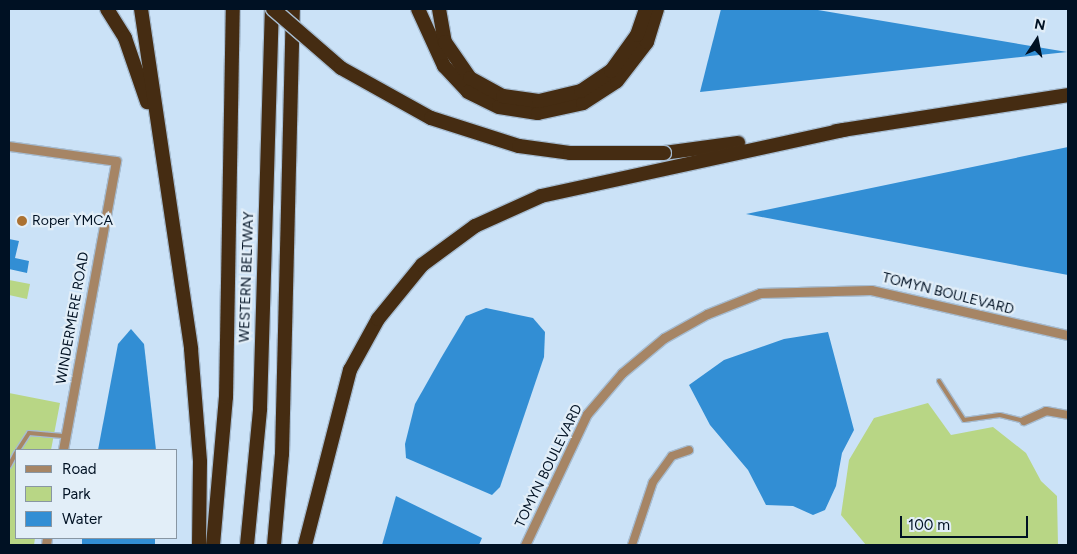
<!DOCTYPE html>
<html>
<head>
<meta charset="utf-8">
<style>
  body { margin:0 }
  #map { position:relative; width:1077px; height:554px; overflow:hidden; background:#cbe2f7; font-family:Figtree,sans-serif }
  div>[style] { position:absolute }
  .green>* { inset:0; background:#b8d685 }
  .water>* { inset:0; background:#328ed4; transform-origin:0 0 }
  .roads { filter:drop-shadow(1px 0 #a6bcd1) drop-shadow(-1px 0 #a6bcd1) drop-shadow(0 1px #a6bcd1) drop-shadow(0 -1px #a6bcd1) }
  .service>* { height:4px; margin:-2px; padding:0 2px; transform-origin:2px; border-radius:2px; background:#a68565 }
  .minor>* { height:8px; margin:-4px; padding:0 4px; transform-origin:4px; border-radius:4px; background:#a68565 }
  .tertiary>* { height:9px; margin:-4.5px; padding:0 4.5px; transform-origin:4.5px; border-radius:4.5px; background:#a68565 }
  .motorway>* { height:14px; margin:-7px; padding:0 7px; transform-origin:7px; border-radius:7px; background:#452c12 }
  .bridges { filter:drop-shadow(1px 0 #a6bcd1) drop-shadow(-1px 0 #a6bcd1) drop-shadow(0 1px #a6bcd1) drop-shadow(0 -1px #a6bcd1) }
  .motorway-bridge>* { height:14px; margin:-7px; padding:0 7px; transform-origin:7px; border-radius:7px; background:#452c12 }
  .dots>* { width:14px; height:14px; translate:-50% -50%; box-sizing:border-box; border:2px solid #e2eef8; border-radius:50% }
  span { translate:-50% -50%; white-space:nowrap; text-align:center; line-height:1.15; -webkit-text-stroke:4.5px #e2eef8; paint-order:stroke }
  .poi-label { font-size:14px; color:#001123 }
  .left { translate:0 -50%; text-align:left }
  .street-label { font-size:14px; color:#001123 }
  .frame { position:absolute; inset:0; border:10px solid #001123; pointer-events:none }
  .legend { position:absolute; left:15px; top:449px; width:162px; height:90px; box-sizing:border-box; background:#e2eef8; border:1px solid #8896a3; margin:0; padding:6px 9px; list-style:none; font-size:15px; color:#001123 }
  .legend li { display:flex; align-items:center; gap:10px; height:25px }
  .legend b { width:25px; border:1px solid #8896a3 }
  .north { position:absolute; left:1012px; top:15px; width:50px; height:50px; -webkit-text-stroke:4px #e2eef8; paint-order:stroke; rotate:11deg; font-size:14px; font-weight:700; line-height:20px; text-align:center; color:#001123 }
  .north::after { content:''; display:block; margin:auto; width:18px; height:22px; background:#001123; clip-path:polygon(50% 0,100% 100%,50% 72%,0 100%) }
  .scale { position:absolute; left:900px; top:516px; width:128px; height:22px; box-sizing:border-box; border:2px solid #001123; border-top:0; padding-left:6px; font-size:15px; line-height:18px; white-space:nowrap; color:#001123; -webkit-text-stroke:4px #e2eef8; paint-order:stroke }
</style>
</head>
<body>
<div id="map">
  <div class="green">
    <div style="clip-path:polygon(9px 280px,30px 284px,27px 299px,9px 295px)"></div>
    <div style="clip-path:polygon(9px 393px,60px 403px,51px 450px,16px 450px,16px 538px,35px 538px,34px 545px,9px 545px)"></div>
    <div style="clip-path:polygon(928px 403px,951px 435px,993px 427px,1026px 453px,1041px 481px,1057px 496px,1058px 545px,866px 545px,841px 515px,849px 460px,874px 418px)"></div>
  </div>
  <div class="water">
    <div style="clip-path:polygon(721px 9px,812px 9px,1067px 52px,700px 92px)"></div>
    <div style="clip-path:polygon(1068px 147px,1068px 275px,746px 214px)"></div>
    <div style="clip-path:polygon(9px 239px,19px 241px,15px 258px,29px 261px,27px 273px,9px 269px)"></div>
    <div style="clip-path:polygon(486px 308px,533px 318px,545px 332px,544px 357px,500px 487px,492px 495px,406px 458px,405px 444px,415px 404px,441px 358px,466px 316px)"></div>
    <div style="clip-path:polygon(131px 329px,144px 344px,156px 450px,98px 450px,118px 344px)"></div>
    <div style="clip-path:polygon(828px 332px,854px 430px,842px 453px,836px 486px,825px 510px,813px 515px,793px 506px,766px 505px,748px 470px,710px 425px,689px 385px,724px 360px,784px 339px)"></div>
    <div style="clip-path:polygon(396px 496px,482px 538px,479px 545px,382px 545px)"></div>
    <div style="left:82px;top:538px;width:73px;height:7px"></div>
  </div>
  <div class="roads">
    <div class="service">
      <div style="left:939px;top:381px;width:46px;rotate:57.3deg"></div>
      <div style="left:964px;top:420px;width:36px;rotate:-8deg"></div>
      <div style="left:1000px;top:415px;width:25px;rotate:14deg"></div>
      <div style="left:18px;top:450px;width:20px;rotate:-57deg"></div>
      <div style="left:29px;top:433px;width:37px;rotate:5deg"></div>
      <div style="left:9px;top:466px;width:15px;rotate:-62deg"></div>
    </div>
    <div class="minor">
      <div style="left:1024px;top:421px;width:24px;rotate:-24deg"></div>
      <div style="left:1046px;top:411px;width:22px;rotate:10deg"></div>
      <div style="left:632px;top:545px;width:66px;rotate:-71.6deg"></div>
      <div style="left:653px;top:482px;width:32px;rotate:-54deg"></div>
      <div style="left:672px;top:456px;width:18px;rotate:-19deg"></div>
    </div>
    <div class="tertiary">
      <div style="left:9px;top:146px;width:108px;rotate:8deg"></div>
      <div style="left:116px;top:161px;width:294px;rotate:100.4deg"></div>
      <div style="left:46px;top:545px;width:7px;rotate:-82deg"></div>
      <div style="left:525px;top:545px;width:145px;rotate:-64.7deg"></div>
      <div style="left:587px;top:414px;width:54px;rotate:-49.5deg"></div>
      <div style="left:622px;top:373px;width:55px;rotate:-39.8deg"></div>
      <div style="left:664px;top:338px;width:49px;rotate:-29.2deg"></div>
      <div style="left:707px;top:314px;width:57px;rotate:-21.6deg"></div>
      <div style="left:760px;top:293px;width:111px;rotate:-1.5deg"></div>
      <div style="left:871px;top:290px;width:202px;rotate:12.9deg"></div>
    </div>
    <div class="motorway">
      <div style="left:107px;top:9px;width:34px;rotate:58deg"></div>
      <div style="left:125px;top:38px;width:68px;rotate:71deg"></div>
      <div style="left:141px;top:9px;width:344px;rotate:81.6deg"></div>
      <div style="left:191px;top:349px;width:113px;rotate:85.4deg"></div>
      <div style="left:200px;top:462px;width:83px;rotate:90.7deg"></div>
      <div style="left:418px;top:9px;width:63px;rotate:65.5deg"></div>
      <div style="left:444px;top:66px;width:35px;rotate:47deg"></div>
      <div style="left:468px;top:92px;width:34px;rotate:26deg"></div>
      <div style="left:499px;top:107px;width:39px;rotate:9deg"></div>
      <div style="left:538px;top:113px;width:46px;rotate:-12.5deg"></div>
      <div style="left:583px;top:103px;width:40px;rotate:-32.9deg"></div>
      <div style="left:617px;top:81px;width:49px;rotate:-52.4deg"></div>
      <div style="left:647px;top:42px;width:34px;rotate:-73deg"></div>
      <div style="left:439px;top:9px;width:34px;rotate:80deg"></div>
      <div style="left:445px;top:42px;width:44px;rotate:55.2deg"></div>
      <div style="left:470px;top:78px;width:38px;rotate:29deg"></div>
      <div style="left:503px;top:96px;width:36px;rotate:8deg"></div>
      <div style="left:539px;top:101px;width:43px;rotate:-13.4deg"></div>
      <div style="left:581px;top:91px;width:36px;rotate:-34deg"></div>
      <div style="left:611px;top:71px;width:44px;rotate:-54.2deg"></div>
      <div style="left:637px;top:35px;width:28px;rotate:-71deg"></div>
      <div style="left:836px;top:131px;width:235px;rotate:-8.8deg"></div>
      <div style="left:664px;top:153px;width:75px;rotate:-7.7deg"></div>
      <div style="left:213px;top:545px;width:149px;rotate:-85deg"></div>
      <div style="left:226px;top:397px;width:388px;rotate:-89deg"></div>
      <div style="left:247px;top:545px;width:137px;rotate:-84.5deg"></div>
      <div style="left:260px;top:409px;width:400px;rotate:-88.3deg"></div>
      <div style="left:274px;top:545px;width:91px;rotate:-85deg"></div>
      <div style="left:282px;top:454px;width:445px;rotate:-88.6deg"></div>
      <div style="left:305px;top:545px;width:181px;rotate:-75.6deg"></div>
      <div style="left:350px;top:370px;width:58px;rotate:-61.2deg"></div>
      <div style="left:378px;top:319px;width:70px;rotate:-50.8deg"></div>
      <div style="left:422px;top:265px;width:66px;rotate:-36.3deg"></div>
      <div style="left:475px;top:226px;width:72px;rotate:-24.4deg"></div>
      <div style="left:541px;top:196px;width:310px;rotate:-12.3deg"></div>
    </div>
  </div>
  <div class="bridges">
    <div class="motorway-bridge">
      <div style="left:273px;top:9px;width:90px;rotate:40.9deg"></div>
      <div style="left:341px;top:68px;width:103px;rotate:29.1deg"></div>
      <div style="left:431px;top:118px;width:92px;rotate:17.7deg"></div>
      <div style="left:519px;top:146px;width:51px;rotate:7.8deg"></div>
      <div style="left:570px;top:153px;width:94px"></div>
    </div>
  </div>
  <div class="dots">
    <div style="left:22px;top:221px;background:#ab7131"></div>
  </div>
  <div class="poi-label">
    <span class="left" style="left:32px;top:221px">Roper YMCA</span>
  </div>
  <div class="street-label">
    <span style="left:247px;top:277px;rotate:-88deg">WESTERN BELTWAY</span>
    <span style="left:948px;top:294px;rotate:14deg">TOMYN BOULEVARD</span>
    <span style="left:73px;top:318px;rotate:-80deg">WINDERMERE ROAD</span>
    <span style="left:549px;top:466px;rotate:-64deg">TOMYN BOULEVARD</span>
  </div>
  <div class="frame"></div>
  <ul class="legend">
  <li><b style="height:6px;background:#a68565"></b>Road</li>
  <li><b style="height:14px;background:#b8d685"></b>Park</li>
  <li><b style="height:14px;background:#328ed4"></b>Water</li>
  </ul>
  <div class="north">N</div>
  <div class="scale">100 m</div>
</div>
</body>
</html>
